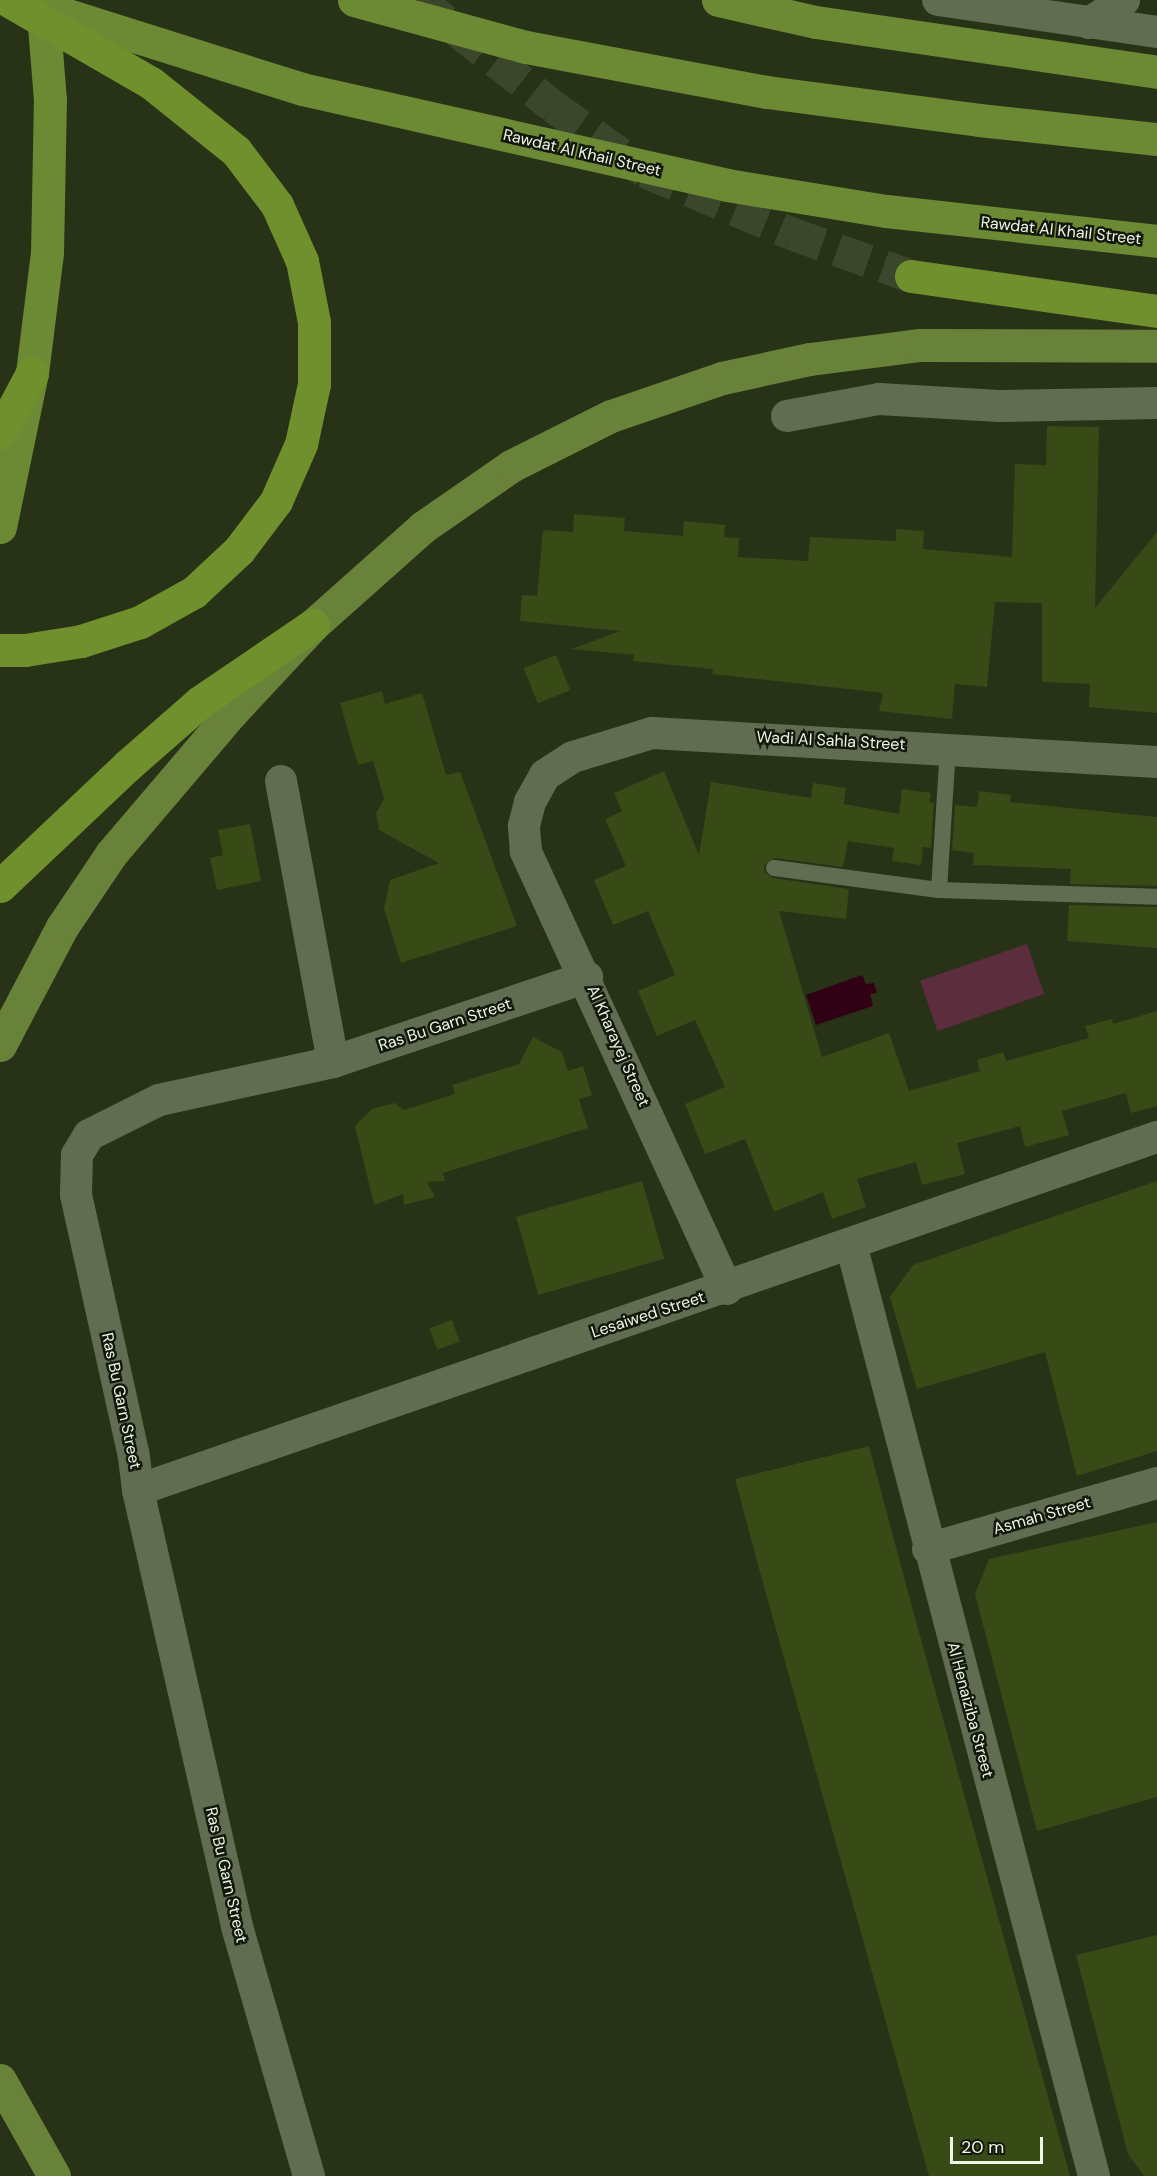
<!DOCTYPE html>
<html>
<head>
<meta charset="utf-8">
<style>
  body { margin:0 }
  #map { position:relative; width:1157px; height:2176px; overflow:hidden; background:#283217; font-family:"DM Sans",sans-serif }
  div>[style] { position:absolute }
  .green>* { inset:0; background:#5c2d3d; transform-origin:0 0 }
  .water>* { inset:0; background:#300115 }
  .building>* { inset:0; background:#384a15; transform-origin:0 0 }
  .motorway-tunnel>* { height:33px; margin-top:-16.5px; transform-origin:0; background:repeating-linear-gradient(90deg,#3c462c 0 33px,transparent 0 49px) }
  .service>* { height:16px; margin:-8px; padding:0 8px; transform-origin:8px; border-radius:8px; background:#616d50 }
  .minor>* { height:32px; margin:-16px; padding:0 16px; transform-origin:16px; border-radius:16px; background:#616d50 }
  .primary>* { height:33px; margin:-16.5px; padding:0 16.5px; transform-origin:16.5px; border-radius:16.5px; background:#69823a }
  .trunk>* { height:33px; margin:-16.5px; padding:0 16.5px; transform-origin:16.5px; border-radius:16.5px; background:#6c8933 }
  .motorway>* { height:33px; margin:-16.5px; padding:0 16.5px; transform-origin:16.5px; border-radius:16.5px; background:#6f902c }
  span { translate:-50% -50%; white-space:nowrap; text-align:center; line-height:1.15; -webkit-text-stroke:5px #13180c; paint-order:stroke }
  .street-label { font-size:16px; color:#edf5e4 }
  .scale { position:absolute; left:950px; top:2137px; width:93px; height:27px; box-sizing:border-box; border:3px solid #edf5e4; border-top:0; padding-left:8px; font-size:18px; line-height:21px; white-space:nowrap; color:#edf5e4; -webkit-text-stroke:4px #13180c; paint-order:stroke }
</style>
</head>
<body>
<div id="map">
  <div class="green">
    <div style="left:1027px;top:944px;width:53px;height:113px;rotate:71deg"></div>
  </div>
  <div class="water">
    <div style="clip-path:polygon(862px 975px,866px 984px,874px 983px,877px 993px,870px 994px,873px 1006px,816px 1025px,806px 995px)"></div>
  </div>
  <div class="building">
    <div style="clip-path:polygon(1047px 426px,1099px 427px,1095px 608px,1157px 532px,1157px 713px,1089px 707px,1090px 684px,1042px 682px,1042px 603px,995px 602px,987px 687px,955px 684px,952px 719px,879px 711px,883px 693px,712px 674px,713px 669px,633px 661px,634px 655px,572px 649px,620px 631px,520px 621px,522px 595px,537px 596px,543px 530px,573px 532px,574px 514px,625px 518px,624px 531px,683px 536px,684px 521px,725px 525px,724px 537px,739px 538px,738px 557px,808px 561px,810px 537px,896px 541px,896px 529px,924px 531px,923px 549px,1012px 557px,1015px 464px,1046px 465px)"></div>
    <div style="left:556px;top:655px;width:38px;height:35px;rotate:68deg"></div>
    <div style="clip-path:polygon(382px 691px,385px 704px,422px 693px,446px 775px,460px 772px,517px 926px,401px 963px,384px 909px,390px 880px,439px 863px,379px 830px,376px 813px,384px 799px,373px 761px,358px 765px,340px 703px)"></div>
    <div style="clip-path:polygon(664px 771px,699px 855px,711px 782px,811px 798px,813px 783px,846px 788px,844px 804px,899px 814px,902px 789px,931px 793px,929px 802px,934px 803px,931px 848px,923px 847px,921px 865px,892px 861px,894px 848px,848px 841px,843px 867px,775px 858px,764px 866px,765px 873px,773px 878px,849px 889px,846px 919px,779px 911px,822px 1057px,889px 1033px,909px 1091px,980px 1071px,977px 1060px,1003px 1052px,1006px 1061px,1089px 1038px,1085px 1026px,1112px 1019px,1113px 1024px,1157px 1011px,1157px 1106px,1131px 1113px,1126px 1093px,1062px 1111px,1069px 1135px,1025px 1147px,1020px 1126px,957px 1143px,965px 1174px,922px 1185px,916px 1162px,857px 1179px,866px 1207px,832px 1219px,823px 1192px,774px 1212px,745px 1139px,705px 1154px,685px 1104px,725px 1087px,695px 1020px,657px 1036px,638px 991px,675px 975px,648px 911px,613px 925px,594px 880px,626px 866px,605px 819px,622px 811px,614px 793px)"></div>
    <div style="clip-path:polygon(979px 791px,1011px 795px,1010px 802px,1157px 817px,1157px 886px,1070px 884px,1071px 869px,973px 865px,974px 853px,952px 850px,955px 805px,977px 807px)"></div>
    <div style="clip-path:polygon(250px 824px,261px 881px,217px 890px,210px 858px,223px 855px,218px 830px)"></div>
    <div style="clip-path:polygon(1069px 905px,1157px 907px,1157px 948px,1067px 941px)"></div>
    <div style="clip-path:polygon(533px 1037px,562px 1052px,568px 1071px,583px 1066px,592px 1095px,579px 1099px,588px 1128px,443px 1173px,445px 1181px,427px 1182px,435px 1197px,404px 1205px,403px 1194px,374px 1205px,355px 1126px,372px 1109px,395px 1103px,404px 1110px,455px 1094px,452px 1085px,519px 1064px)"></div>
    <div style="left:642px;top:1181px;width:81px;height:131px;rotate:74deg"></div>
    <div style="clip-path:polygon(1157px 1181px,1157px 1451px,1077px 1476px,1045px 1352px,917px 1389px,890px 1297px,913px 1265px)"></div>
    <div style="left:452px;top:1320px;width:23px;height:24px;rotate:70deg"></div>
    <div style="clip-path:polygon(869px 1446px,912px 1607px,1070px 2176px,929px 2176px,760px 1572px,735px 1479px)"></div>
    <div style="clip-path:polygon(1157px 1522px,1157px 1797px,1037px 1831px,975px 1594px,989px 1559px)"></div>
    <div style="clip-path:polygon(1157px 1935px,1157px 2176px,1144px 2176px,1128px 2154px,1076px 1955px)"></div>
  </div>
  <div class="motorway-tunnel">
    <div style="left:419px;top:0;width:171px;rotate:38.3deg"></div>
    <div style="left:553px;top:106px;width:113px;rotate:35.2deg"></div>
    <div style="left:645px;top:171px;width:159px;rotate:23deg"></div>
    <div style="left:791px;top:233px;width:127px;rotate:19.7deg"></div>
  </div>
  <div class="service">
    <div style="left:774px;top:868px;width:166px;rotate:7.6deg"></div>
    <div style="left:939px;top:890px;width:218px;rotate:1.8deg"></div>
    <div style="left:939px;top:890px;width:142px;rotate:-86.4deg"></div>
  </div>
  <div class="minor">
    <div style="left:938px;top:0;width:221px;rotate:8.3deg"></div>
    <div style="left:1089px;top:23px;width:42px;rotate:-33.3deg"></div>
    <div style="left:787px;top:416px;width:94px;rotate:-10.5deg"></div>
    <div style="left:879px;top:399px;width:120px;rotate:3.3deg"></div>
    <div style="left:999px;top:406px;width:158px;rotate:-1.1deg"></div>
    <div style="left:281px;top:781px;width:286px;rotate:79.5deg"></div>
    <div style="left:851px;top:1244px;width:963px;rotate:75.39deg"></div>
    <div style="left:727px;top:1289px;width:482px;rotate:-114.7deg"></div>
    <div style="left:526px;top:851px;width:25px;rotate:-95deg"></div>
    <div style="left:524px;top:826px;width:25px;rotate:-76deg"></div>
    <div style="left:530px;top:802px;width:31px;rotate:-61deg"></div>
    <div style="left:545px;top:775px;width:33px;rotate:-33deg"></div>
    <div style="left:573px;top:757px;width:83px;rotate:-16.9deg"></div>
    <div style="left:652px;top:733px;width:506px;rotate:3.29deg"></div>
    <div style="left:138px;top:1490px;width:1078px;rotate:-19.11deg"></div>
    <div style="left:928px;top:1549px;width:238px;rotate:-16.1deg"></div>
    <div style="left:309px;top:2176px;width:260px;rotate:-106.1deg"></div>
    <div style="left:237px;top:1926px;width:447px;rotate:-102.8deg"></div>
    <div style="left:138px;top:1490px;width:38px;rotate:-97deg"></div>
    <div style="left:133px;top:1452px;width:263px;rotate:-102.5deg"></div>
    <div style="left:76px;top:1195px;width:40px;rotate:-88.6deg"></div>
    <div style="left:77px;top:1155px;width:23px;rotate:-59deg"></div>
    <div style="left:89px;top:1135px;width:78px;rotate:-26.6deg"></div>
    <div style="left:159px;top:1100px;width:178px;rotate:-12.3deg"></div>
    <div style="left:333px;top:1062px;width:268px;rotate:-18.5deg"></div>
  </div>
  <div class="primary">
    <div style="left:0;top:1045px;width:133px;rotate:-62.3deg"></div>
    <div style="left:62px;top:927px;width:88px;rotate:-56.1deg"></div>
    <div style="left:111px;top:854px;width:185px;rotate:-49.6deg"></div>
    <div style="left:231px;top:713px;width:120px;rotate:-47deg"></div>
    <div style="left:313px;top:625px;width:147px;rotate:-41.7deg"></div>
    <div style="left:423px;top:527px;width:107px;rotate:-34.7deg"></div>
    <div style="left:511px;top:466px;width:112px;rotate:-26.6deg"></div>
    <div style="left:611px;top:416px;width:117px;rotate:-18.9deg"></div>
    <div style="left:722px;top:378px;width:90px;rotate:-12.2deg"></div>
    <div style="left:810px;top:359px;width:111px;rotate:-7.3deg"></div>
    <div style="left:920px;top:345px;width:237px;rotate:0.2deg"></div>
    <div style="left:0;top:2080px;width:110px;rotate:60.6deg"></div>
  </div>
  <div class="trunk">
    <div style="left:354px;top:0;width:178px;rotate:15.3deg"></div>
    <div style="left:526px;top:47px;width:245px;rotate:10.6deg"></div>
    <div style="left:767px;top:92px;width:214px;rotate:7.5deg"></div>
    <div style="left:979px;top:120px;width:179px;rotate:6.1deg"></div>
    <div style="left:718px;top:0;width:100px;rotate:12.7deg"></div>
    <div style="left:816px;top:22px;width:345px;rotate:8.3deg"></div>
    <div style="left:23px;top:1px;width:293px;rotate:17.5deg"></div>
    <div style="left:302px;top:89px;width:436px;rotate:12.7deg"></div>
    <div style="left:727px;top:185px;width:161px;rotate:9.3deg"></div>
    <div style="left:886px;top:211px;width:273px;rotate:6.3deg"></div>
    <div style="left:0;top:527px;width:157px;rotate:-78.3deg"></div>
    <div style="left:32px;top:373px;width:121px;rotate:-82.9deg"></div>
    <div style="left:47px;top:253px;width:153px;rotate:-88.9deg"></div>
    <div style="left:50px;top:100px;width:100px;rotate:-94.6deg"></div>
  </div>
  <div class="motorway">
    <div style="left:911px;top:276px;width:248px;rotate:8.1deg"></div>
    <div style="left:0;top:433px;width:68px;rotate:-61.9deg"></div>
    <div style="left:0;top:650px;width:25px"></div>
    <div style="left:25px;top:650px;width:57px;rotate:-9.1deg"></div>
    <div style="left:81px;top:641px;width:62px;rotate:-17.9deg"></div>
    <div style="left:140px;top:622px;width:62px;rotate:-29.1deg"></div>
    <div style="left:194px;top:592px;width:62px;rotate:-43deg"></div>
    <div style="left:239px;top:550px;width:61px;rotate:-52.9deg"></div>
    <div style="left:276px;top:501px;width:62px;rotate:-66.3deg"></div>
    <div style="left:301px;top:444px;width:61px;rotate:-77.8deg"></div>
    <div style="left:314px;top:384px;width:62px;rotate:-90deg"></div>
    <div style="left:314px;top:322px;width:62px;rotate:-101.1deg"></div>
    <div style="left:302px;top:261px;width:61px;rotate:-114.1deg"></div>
    <div style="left:277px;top:205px;width:68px;rotate:-127.2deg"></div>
    <div style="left:236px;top:151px;width:109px;rotate:-141.3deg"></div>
    <div style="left:151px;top:83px;width:166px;rotate:-150deg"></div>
    <div style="left:0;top:886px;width:176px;rotate:-43.4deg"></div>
    <div style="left:128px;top:765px;width:96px;rotate:-41.2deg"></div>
    <div style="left:200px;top:702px;width:137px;rotate:-34.3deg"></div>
  </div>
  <div class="street-label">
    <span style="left:582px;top:153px;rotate:13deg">Rawdat Al Khail Street</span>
    <span style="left:1061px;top:231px;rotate:6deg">Rawdat Al Khail Street</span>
    <span style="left:831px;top:741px;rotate:3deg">Wadi Al Sahla Street</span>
    <span style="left:445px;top:1025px;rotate:-18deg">Ras Bu Garn Street</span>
    <span style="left:618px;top:1046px;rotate:66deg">Al Kharayej Street</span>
    <span style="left:648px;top:1315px;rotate:-18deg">Lesaiwed Street</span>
    <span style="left:121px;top:1401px;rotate:78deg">Ras Bu Garn Street</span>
    <span style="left:1042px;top:1516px;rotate:-16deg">Asmah Street</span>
    <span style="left:970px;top:1710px;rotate:75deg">Al Henaiziba Street</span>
    <span style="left:226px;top:1875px;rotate:77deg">Ras Bu Garn Street</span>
  </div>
  <div class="scale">20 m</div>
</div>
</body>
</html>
